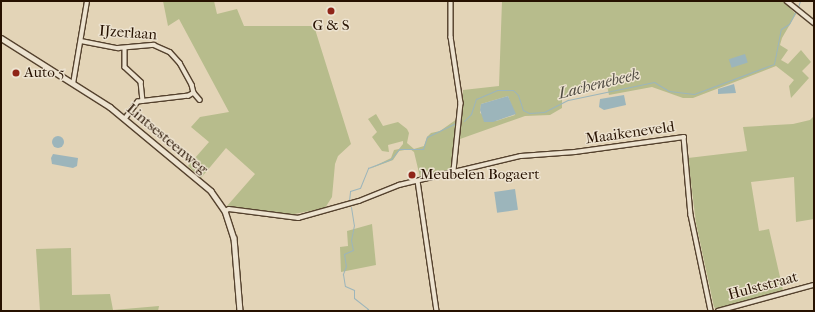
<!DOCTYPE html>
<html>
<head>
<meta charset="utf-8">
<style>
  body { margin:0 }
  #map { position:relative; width:815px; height:312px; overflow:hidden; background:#e3d4b7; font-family:"IM FELL French Canon",serif }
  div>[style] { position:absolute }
  .green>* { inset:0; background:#b7bc8c }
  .water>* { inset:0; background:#9cb5bb; transform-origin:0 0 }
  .round { border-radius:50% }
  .stream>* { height:1px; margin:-0.5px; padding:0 0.5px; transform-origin:0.5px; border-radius:0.5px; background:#9cb5bb }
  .roads { filter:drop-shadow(1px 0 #55422e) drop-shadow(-1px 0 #55422e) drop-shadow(0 1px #55422e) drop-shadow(0 -1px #55422e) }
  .minor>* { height:3.5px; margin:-1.75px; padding:0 1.75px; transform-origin:1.75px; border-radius:1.75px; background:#ede3d0 }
  .tertiary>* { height:4.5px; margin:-2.25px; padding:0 2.25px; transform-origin:2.25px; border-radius:2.25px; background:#ede3d0 }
  .dots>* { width:11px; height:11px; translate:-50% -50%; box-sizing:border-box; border:2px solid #ede3d0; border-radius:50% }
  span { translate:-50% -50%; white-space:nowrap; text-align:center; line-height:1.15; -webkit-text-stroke:3px #ede3d0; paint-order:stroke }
  .poi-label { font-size:15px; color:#261100 }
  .left { translate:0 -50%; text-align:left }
  .street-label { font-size:15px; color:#261100 }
  .water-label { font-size:16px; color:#4f4a41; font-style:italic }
  .frame { position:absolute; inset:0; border:2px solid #261100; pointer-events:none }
</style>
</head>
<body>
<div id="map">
  <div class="green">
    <div style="clip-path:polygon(163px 1px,214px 1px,217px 14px,237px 9px,244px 26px,314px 26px,351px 144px,338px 156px,335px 164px,332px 197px,325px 208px,289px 215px,227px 206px,255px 174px,226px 148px,201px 178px,188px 166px,209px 142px,191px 127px,200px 117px,229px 112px,179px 19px,168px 26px)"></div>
    <div style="clip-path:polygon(evenodd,502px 1px,783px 1px,796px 14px,782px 38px,780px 45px,788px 50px,781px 60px,788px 64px,801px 50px,811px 62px,802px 71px,809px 78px,791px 98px,789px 86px,794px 80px,776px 66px,693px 98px,683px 98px,652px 87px,609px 95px,607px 85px,562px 96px,562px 108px,550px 115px,525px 116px,460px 139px,463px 90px,499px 86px,502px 1px,508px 96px,515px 115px,496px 121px,480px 113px,481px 104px,508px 96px)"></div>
    <div style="clip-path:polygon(376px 114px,383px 126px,398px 122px,407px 129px,409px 133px,407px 143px,414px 149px,424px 146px,427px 137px,431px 133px,440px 131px,457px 119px,451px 170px,420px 177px,414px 152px,410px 149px,399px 151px,393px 160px,369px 169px,391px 158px,394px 150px,399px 149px,403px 144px,403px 141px,388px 145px,389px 152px,382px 151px,372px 137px,377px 132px,368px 119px)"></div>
    <div style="clip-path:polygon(814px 116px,814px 219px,796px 222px,794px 177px,751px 182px,759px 231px,769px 229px,783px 290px,717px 309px,714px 307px,696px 223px,688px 158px,747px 151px,743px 127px,793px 124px,810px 120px)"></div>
    <div style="clip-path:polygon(372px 224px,376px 265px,341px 272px,340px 247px,348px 246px,347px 231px)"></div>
    <div style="clip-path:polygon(71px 248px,72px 295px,110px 294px,113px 310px,159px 306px,158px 311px,40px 311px,36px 249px)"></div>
  </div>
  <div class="water">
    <div style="left:745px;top:54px;width:9px;height:17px;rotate:72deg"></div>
    <div style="clip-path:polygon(734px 84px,736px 93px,718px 94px,718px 89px)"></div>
    <div style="clip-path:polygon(624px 95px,626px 105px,604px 110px,599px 107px,600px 99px)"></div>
    <div style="clip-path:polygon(508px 96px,516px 114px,493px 122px,484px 122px,480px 110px,481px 104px)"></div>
    <div class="round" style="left:52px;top:136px;width:12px;height:12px"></div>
    <div style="clip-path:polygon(53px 154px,78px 158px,77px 166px,73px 168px,52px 164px,51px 158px)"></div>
    <div style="left:515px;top:189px;width:21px;height:21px;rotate:82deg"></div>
  </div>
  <div class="stream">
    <div style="left:798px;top:7px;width:6px;rotate:-72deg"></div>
    <div style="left:464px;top:121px;width:10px;rotate:-45deg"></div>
    <div style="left:471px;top:114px;width:16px;rotate:-72deg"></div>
    <div style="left:476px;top:99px;width:23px;rotate:-23deg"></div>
    <div style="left:497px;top:90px;width:16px"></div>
    <div style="left:513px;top:90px;width:7px;rotate:45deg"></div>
    <div style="left:518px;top:95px;width:16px;rotate:72deg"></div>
    <div style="left:523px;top:110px;width:7px;rotate:27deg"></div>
    <div style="left:529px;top:113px;width:15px;rotate:-4deg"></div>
    <div style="left:544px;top:112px;width:27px;rotate:-27deg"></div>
    <div style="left:568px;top:100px;width:88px;rotate:-11.8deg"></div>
    <div style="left:654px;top:82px;width:17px;rotate:31deg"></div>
    <div style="left:669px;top:91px;width:25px;rotate:7deg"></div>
    <div style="left:694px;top:94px;width:85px;rotate:-20.6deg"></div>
    <div style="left:774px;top:64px;width:36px;rotate:-79deg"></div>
    <div style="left:781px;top:29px;width:9px;rotate:-32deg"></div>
    <div style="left:789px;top:24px;width:15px;rotate:-62deg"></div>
    <div style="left:349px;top:201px;width:10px;rotate:-84deg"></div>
    <div style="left:350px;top:191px;width:10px;rotate:-17deg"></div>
    <div style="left:360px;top:188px;width:22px;rotate:-68deg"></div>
    <div style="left:368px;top:168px;width:25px;rotate:-21deg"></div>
    <div style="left:391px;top:159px;width:13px;rotate:-51deg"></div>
    <div style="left:399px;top:149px;width:24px"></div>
    <div style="left:423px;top:149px;width:13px;rotate:-72deg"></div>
    <div style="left:427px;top:137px;width:32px;rotate:-26deg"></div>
    <div style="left:351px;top:207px;width:18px;rotate:81deg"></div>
    <div style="left:354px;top:225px;width:15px;rotate:101deg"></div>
    <div style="left:351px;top:240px;width:10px;rotate:79deg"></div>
    <div style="left:353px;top:250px;width:10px;rotate:156deg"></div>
    <div style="left:344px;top:254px;width:12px;rotate:81deg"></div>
    <div style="left:346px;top:266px;width:9px;rotate:111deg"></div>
    <div style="left:343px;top:274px;width:12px;rotate:81deg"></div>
    <div style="left:345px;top:286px;width:10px;rotate:24deg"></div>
    <div style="left:354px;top:290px;width:8px;rotate:90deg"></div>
    <div style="left:354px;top:298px;width:18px;rotate:38deg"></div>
    <div style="left:368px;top:309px;width:4px;rotate:146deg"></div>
  </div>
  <div class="roads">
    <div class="minor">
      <div style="left:451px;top:1px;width:36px;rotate:90deg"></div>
      <div style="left:451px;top:37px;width:67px;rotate:81.4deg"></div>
      <div style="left:461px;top:103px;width:68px;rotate:95.9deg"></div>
      <div style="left:787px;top:1px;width:35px;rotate:39deg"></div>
      <div style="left:81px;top:41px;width:38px;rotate:11deg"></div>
      <div style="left:118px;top:48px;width:36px;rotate:-5deg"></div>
      <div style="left:154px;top:45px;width:17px;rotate:24deg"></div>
      <div style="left:170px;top:52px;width:15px;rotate:48deg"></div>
      <div style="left:180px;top:63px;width:25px;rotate:61deg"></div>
      <div style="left:192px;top:85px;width:8px;rotate:76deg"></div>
      <div style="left:194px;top:93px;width:6px;rotate:149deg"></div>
      <div style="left:189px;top:96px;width:51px;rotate:173.3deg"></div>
      <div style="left:138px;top:102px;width:20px;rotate:127deg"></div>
      <div style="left:125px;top:48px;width:19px;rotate:90deg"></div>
      <div style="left:125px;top:67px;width:22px;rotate:43deg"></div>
      <div style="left:141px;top:82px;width:19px;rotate:84deg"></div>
      <div style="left:73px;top:84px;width:84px;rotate:-80.4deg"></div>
      <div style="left:194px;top:93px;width:9px;rotate:49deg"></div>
      <div style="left:418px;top:181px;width:131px;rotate:81.7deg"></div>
      <div style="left:225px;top:211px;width:4px;rotate:-27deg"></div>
      <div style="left:229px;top:209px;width:70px;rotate:7.4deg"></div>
      <div style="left:298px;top:218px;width:63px;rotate:-15.6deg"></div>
      <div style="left:359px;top:201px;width:43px;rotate:-21.8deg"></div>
      <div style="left:399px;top:185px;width:125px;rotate:-13.4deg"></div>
      <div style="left:521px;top:156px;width:54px;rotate:-4.2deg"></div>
      <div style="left:575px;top:152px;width:110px;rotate:-7.8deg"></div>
      <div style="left:684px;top:137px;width:78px;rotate:84.9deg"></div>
      <div style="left:691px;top:215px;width:98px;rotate:78.2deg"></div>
      <div style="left:718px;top:311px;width:99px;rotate:-15.2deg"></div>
    </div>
    <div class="tertiary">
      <div style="left:1px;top:38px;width:129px;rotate:32.3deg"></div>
      <div style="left:110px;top:107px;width:131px;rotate:39.7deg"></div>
      <div style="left:211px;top:191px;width:24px;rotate:55deg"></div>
      <div style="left:225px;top:211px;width:28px;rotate:72deg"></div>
      <div style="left:234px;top:238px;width:73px;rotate:85.3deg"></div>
    </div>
  </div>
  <div class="dots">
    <div style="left:331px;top:11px;background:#8f2418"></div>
    <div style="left:16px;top:73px;background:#8f2418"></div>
    <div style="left:412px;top:175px;background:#8f2418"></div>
  </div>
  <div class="poi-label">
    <span style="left:331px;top:26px">G &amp; S</span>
    <span class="left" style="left:24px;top:73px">Auto 5</span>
    <span class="left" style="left:420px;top:175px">Meubelen Bogaert</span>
  </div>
  <div class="street-label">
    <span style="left:128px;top:33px;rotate:4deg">IJzerlaan</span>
    <span style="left:630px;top:133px;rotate:-8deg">Maaikeneveld</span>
    <span style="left:167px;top:139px;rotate:40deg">Lintsesteenweg</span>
    <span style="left:763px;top:286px;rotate:-15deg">Hulststraat</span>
  </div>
  <div class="water-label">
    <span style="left:599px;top:84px;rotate:-14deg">Lachenebeek</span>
  </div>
  <div class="frame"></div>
</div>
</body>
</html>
